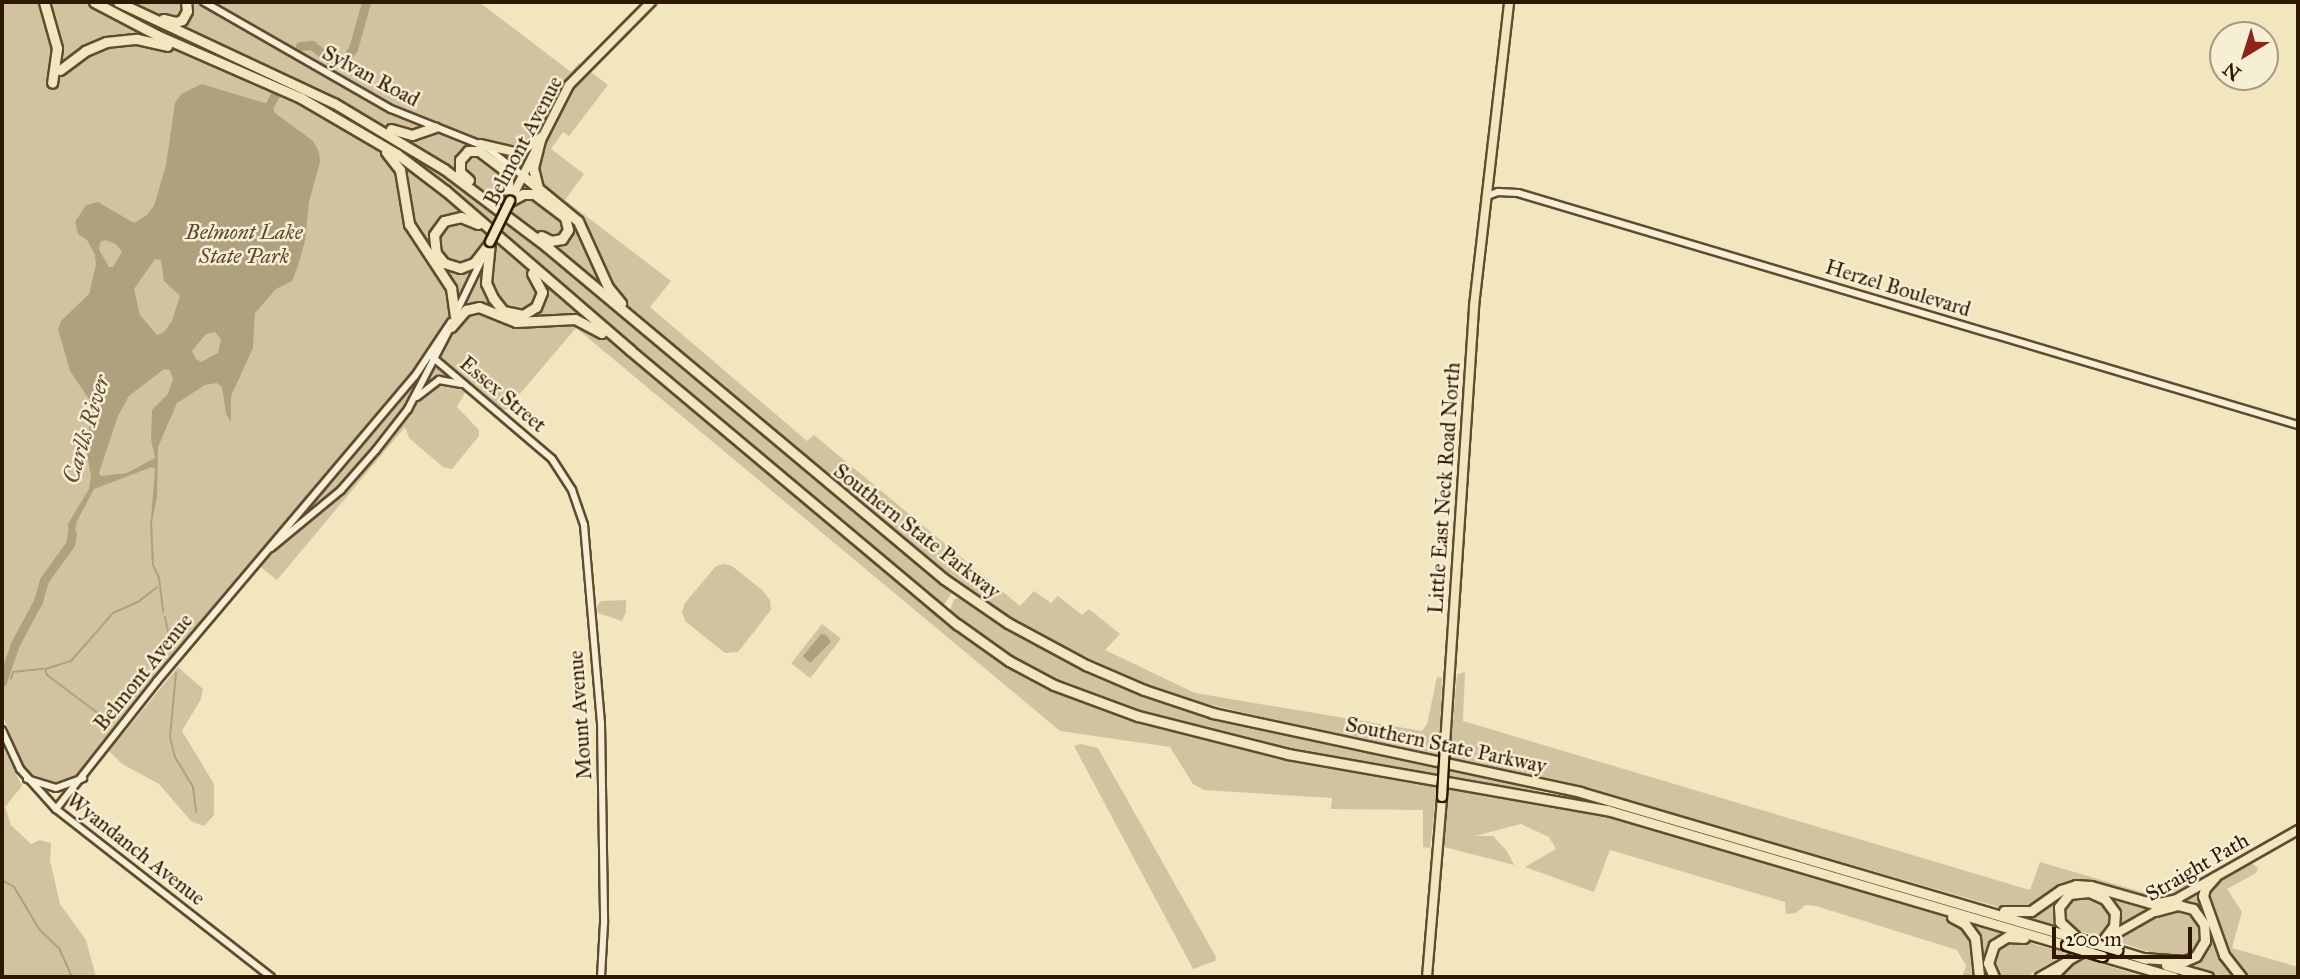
<!DOCTYPE html>
<html>
<head>
<meta charset="utf-8">
<style>
  body { margin:0 }
  #map { position:relative; width:2300px; height:979px; overflow:hidden; background:#f2e6bf; font-family:"IM FELL Great Primer",serif }
  div>[style] { position:absolute }
  .green>* { inset:0; background:#d1c39f; transform-origin:0 0 }
  .water>* { inset:0; background:#afa07e }
  .stream>* { height:2px; margin:-1px; padding:0 1px; transform-origin:1px; border-radius:1px; background:#afa07e }
  .river>* { height:9px; margin:-4.5px; padding:0 4.5px; transform-origin:4.5px; border-radius:4.5px; background:#afa07e }
  .roads { filter:drop-shadow(2px 0 #5f4c30) drop-shadow(-2px 0 #5f4c30) drop-shadow(0 2px #5f4c30) drop-shadow(0 -2px #5f4c30) }
  .minor>* { height:6px; margin:-3px; padding:0 3px; transform-origin:3px; border-radius:3px; background:#f7efd5 }
  .major>* { height:8px; margin:-4px; padding:0 4px; transform-origin:4px; border-radius:4px; background:#f2e6bf }
  .highway>* { height:9px; margin:-4.5px; padding:0 4.5px; transform-origin:4.5px; border-radius:4.5px; background:#f2e6bf }
  .bridges { filter:drop-shadow(2px 0 #2e1800) drop-shadow(-2px 0 #2e1800) drop-shadow(0 2px #2e1800) drop-shadow(0 -2px #2e1800) }
  .major-bridge>* { height:8px; margin:-4px; padding:0 4px; transform-origin:4px; border-radius:4px; background:#f2e6bf }
  .highway-bridge>* { height:9px; margin:-4.5px; padding:0 4.5px; transform-origin:4.5px; border-radius:4.5px; background:#f2e6bf }
  span { translate:-50% -50%; white-space:nowrap; text-align:center; line-height:1.15; -webkit-text-stroke:5px #f7efd5; paint-order:stroke }
  .street-label { font-size:21px; color:#2e1800 }
  .park-label { font-size:21px; color:#5f4b30; font-style:italic }
  .water-label { font-size:23px; color:#624e32; font-style:italic }
  .frame { position:absolute; inset:0; border:4px solid #2e1800; pointer-events:none }
  .north { position:absolute; left:2209px; top:21px; width:70px; height:70px; box-sizing:border-box; background:#f7efd5; border:2px solid #a79980; border-radius:50%; rotate:218deg; font-size:19px; font-weight:700; line-height:28px; text-align:center; color:#2e1800 }
  .north::after { content:''; display:block; margin:auto; width:24px; height:32px; background:#8f2418; clip-path:polygon(50% 0,100% 100%,50% 72%,0 100%) }
  .scale { position:absolute; left:2052px; top:927px; width:140px; height:32px; box-sizing:border-box; border:4px solid #2e1800; border-top:0; padding-left:9px; font-size:21px; line-height:24px; white-space:nowrap; color:#2e1800; -webkit-text-stroke:5px #f7efd5; paint-order:stroke }
</style>
</head>
<body>
<div id="map">
  <div class="green">
    <div style="clip-path:polygon(2px 2px,479px 2px,571px 72px,579px 63px,608px 85px,569px 136px,563px 132px,551px 149px,584px 174px,565px 200px,671px 281px,650px 307px,807px 441px,814px 435px,1020px 606px,1034px 591px,1051px 603px,1058px 596px,1082px 615px,1089px 609px,1120px 634px,1105px 650px,1195px 693px,1422px 731px,1427px 724px,1437px 677px,1442px 678px,1439px 757px,1198px 702px,1151px 686px,1052px 642px,1015px 621px,944px 571px,641px 317px,634px 326px,954px 590px,943px 606px,623px 339px,617px 347px,939px 615px,1006px 664px,1082px 702px,1138px 719px,1389px 779px,1437px 786px,1430px 848px,1423px 847px,1423px 810px,1331px 809px,1332px 798px,1204px 790px,1193px 784px,1170px 747px,1060px 731px,576px 328px,507px 409px,503px 410px,470px 384px,457px 407px,479px 430px,479px 436px,452px 469px,443px 467px,409px 438px,405px 427px,277px 580px,253px 561px,79px 773px,67px 782px,55px 785px,42px 782px,25px 768px,19px 758px,2px 713px)"></div>
    <div style="clip-path:polygon(724px 564px,732px 566px,762px 590px,770px 600px,771px 610px,738px 652px,725px 653px,685px 621px,682px 612px,685px 603px,716px 566px)"></div>
    <div style="clip-path:polygon(963px 597px,1032px 642px,1141px 693px,1240px 724px,1438px 765px,1437px 777px,1264px 744px,1097px 698px,1035px 670px,976px 633px,950px 610px,954px 599px)"></div>
    <div style="clip-path:polygon(626px 600px,626px 612px,622px 621px,598px 613px,597px 606px,601px 601px)"></div>
    <div style="left:822px;top:624px;width:24px;height:50px;rotate:38deg"></div>
    <div style="clip-path:polygon(178px 667px,203px 689px,201px 699px,182px 731px,214px 784px,214px 815px,204px 826px,191px 821px,159px 784px,122px 764px,109px 751px)"></div>
    <div style="clip-path:polygon(1465px 672px,1463px 721px,2030px 890px,2040px 862px,2152px 895px,2173px 892px,2184px 871px,2187px 885px,2158px 901px,2080px 881px,2026px 910px,2005px 909px,1600px 792px,1450px 759px,1457px 674px)"></div>
    <div style="clip-path:polygon(1081px 744px,1098px 748px,1216px 957px,1215px 961px,1193px 969px,1074px 746px)"></div>
    <div style="clip-path:polygon(2px 745px,22px 786px,5px 807px,11px 825px,31px 844px,40px 840px,51px 843px,50px 860px,60px 904px,86px 940px,96px 977px,2px 977px)"></div>
    <div style="clip-path:polygon(1450px 767px,1487px 777px,1547px 787px,1546px 792px,1449px 779px)"></div>
    <div style="clip-path:polygon(1448px 789px,1569px 805px,1621px 818px,1952px 917px,1973px 937px,1976px 977px,1962px 977px,1966px 966px,1957px 950px,1816px 906px,1805px 905px,1796px 913px,1786px 914px,1785px 902px,1610px 850px,1594px 892px,1525px 867px,1556px 849px,1549px 837px,1521px 824px,1475px 836px,1493px 836px,1507px 851px,1514px 865px,1444px 847px)"></div>
    <div style="clip-path:polygon(2250px 862px,2258px 868px,2256px 873px,2227px 889px,2242px 912px,2232px 948px,2298px 967px,2298px 977px,2246px 977px,2230px 960px,2206px 896px,2210px 884px)"></div>
    <div style="clip-path:polygon(2203px 888px,2202px 898px,2238px 977px,2227px 977px,2182px 964px,2209px 941px,2209px 928px,2203px 915px,2197px 908px,2179px 902px)"></div>
    <div style="clip-path:polygon(2101px 890px,2150px 907px,2150px 908px,2114px 929px,2116px 926px)"></div>
    <div style="clip-path:polygon(2059px 893px,2062px 896px,2060px 927px,2017px 915px)"></div>
    <div style="clip-path:polygon(2078px 893px,2103px 900px,2114px 919px,2107px 931px,2099px 936px,2075px 930px,2062px 919px,2063px 901px)"></div>
    <div style="clip-path:polygon(2175px 907px,2197px 914px,2204px 938px,2199px 949px,2187px 958px,2162px 956px,2113px 940px,2166px 909px)"></div>
    <div style="clip-path:polygon(1969px 921px,2010px 933px,1991px 944px,1987px 952px,1986px 962px,1992px 977px,1981px 977px,1981px 948px)"></div>
    <div style="clip-path:polygon(2018px 937px,2036px 945px,2067px 953px,2026px 977px,1998px 977px,1992px 968px,1992px 951px,1997px 944px)"></div>
    <div style="clip-path:polygon(2081px 957px,2105px 965px,2145px 977px,2053px 977px)"></div>
  </div>
  <div class="water">
    <div style="clip-path:polygon(evenodd,202px 84px,271px 105px,275px 113px,313px 141px,319px 152px,320px 162px,309px 202px,305px 241px,297px 269px,292px 281px,276px 289px,255px 313px,253px 348px,231px 396px,231px 422px,226px 414px,222px 387px,217px 383px,205px 385px,177px 403px,158px 447px,157px 497px,150px 532px,155px 469px,152px 467px,94px 489px,77px 521px,72px 545px,69px 542px,68px 524px,89px 489px,91px 477px,86px 447px,91px 418px,89px 399px,70px 371px,58px 329px,61px 321px,89px 294px,96px 265px,95px 255px,87px 240px,78px 234px,75px 222px,86px 205px,98px 202px,134px 223px,147px 215px,154px 206px,166px 165px,175px 103px,181px 94px,202px 84px,105px 240px,116px 244px,122px 252px,113px 267px,109px 267px,99px 250px,100px 242px,105px 240px,202px 84px,155px 259px,161px 260px,164px 281px,180px 296px,172px 321px,164px 332px,157px 335px,140px 315px,134px 289px,155px 259px,202px 84px,215px 332px,221px 339px,218px 353px,201px 362px,196px 359px,192px 351px,206px 334px,215px 332px,202px 84px,164px 369px,170px 370px,173px 379px,168px 394px,152px 410px,151px 439px,155px 458px,127px 473px,101px 476px,99px 473px,118px 416px,129px 396px,164px 369px)"></div>
    <div style="clip-path:polygon(821px 634px,826px 635px,831px 642px,810px 663px,803px 656px)"></div>
  </div>
  <div class="stream">
    <div style="left:151px;top:522px;width:43px;rotate:87.3deg"></div>
    <div style="left:153px;top:565px;width:14px;rotate:65deg"></div>
    <div style="left:159px;top:578px;width:34px;rotate:83deg"></div>
    <div style="left:165px;top:617px;width:34px;rotate:78deg"></div>
    <div style="left:176px;top:673px;width:64px;rotate:95.4deg"></div>
    <div style="left:170px;top:737px;width:21px;rotate:76deg"></div>
    <div style="left:175px;top:757px;width:35px;rotate:59deg"></div>
    <div style="left:193px;top:787px;width:25px;rotate:83deg"></div>
    <div style="left:11px;top:679px;width:7px;rotate:-74deg"></div>
    <div style="left:13px;top:672px;width:30px;rotate:-6deg"></div>
    <div style="left:103px;top:717px;width:70px;rotate:-143.1deg"></div>
    <div style="left:47px;top:675px;width:6px;rotate:-108deg"></div>
    <div style="left:45px;top:669px;width:27px;rotate:-17deg"></div>
    <div style="left:71px;top:661px;width:64px;rotate:-48.8deg"></div>
    <div style="left:113px;top:613px;width:27px;rotate:-24deg"></div>
    <div style="left:138px;top:602px;width:24px;rotate:-38deg"></div>
    <div style="left:2px;top:880px;width:14px;rotate:30deg"></div>
    <div style="left:14px;top:887px;width:49px;rotate:59.2deg"></div>
    <div style="left:39px;top:929px;width:28px;rotate:44deg"></div>
    <div style="left:59px;top:948px;width:32px;rotate:66deg"></div>
  </div>
  <div class="river">
    <div style="left:300px;top:46px;width:12px;rotate:-5deg"></div>
    <div style="left:312px;top:45px;width:26px;rotate:40deg"></div>
    <div style="left:332px;top:62px;width:10px;rotate:6deg"></div>
    <div style="left:342px;top:63px;width:18px;rotate:-52deg"></div>
    <div style="left:353px;top:49px;width:49px;rotate:-74.5deg"></div>
    <div style="left:265px;top:114px;width:25px;rotate:-63deg"></div>
    <div style="left:2px;top:682px;width:40px;rotate:-71.1deg"></div>
    <div style="left:15px;top:644px;width:49px;rotate:-61.9deg"></div>
    <div style="left:38px;top:601px;width:22px;rotate:-74deg"></div>
    <div style="left:44px;top:580px;width:44px;rotate:-54.2deg"></div>
    <div style="left:70px;top:544px;width:11px;rotate:-80deg"></div>
  </div>
  <div class="roads">
    <div class="minor">
      <div style="left:204px;top:2px;width:215px;rotate:29.8deg"></div>
      <div style="left:391px;top:109px;width:102px;rotate:21.8deg"></div>
      <div style="left:486px;top:147px;width:46px;rotate:37.9deg"></div>
      <div style="left:1487px;top:196px;width:12px;rotate:-20deg"></div>
      <div style="left:1498px;top:192px;width:20px;rotate:3deg"></div>
      <div style="left:1518px;top:193px;width:814px;rotate:16.56deg"></div>
      <div style="left:455px;top:315px;width:67px;rotate:-64.2deg"></div>
      <div style="left:430px;top:355px;width:160px;rotate:40.4deg"></div>
      <div style="left:552px;top:459px;width:37px;rotate:57deg"></div>
      <div style="left:572px;top:490px;width:37px;rotate:71deg"></div>
      <div style="left:584px;top:525px;width:199px;rotate:85.1deg"></div>
      <div style="left:601px;top:723px;width:200px;rotate:89.1deg"></div>
      <div style="left:604px;top:923px;width:54px;rotate:93.2deg"></div>
      <div style="left:417px;top:397px;width:28px;rotate:-38deg"></div>
      <div style="left:439px;top:380px;width:23px;rotate:10deg"></div>
      <div style="left:271px;top:548px;width:91px;rotate:-39.6deg"></div>
      <div style="left:341px;top:490px;width:53px;rotate:-48.8deg"></div>
      <div style="left:376px;top:450px;width:52px;rotate:-52deg"></div>
      <div style="left:408px;top:409px;width:91px;rotate:-62.6deg"></div>
      <div style="left:2px;top:730px;width:43px;rotate:65.2deg"></div>
      <div style="left:20px;top:769px;width:54px;rotate:48deg"></div>
      <div style="left:56px;top:809px;width:273px;rotate:38deg"></div>
      <div style="left:27px;top:779px;width:30px;rotate:17deg"></div>
      <div style="left:56px;top:788px;width:29px;rotate:-20deg"></div>
      <div style="left:56px;top:809px;width:163px;rotate:-51.7deg"></div>
      <div style="left:157px;top:681px;width:399px;rotate:-49.8deg"></div>
      <div style="left:415px;top:376px;width:65px;rotate:-56.3deg"></div>
    </div>
    <div class="major">
      <div style="left:480px;top:144px;width:35px;rotate:13deg"></div>
      <div style="left:514px;top:152px;width:11px;rotate:-15deg"></div>
      <div style="left:525px;top:149px;width:16px;rotate:-38deg"></div>
      <div style="left:510px;top:201px;width:130px;rotate:-63deg"></div>
      <div style="left:569px;top:85px;width:117px;rotate:-45.3deg"></div>
      <div style="left:1445px;top:745px;width:440px;rotate:-86.2deg"></div>
      <div style="left:1474px;top:306px;width:306px;rotate:-83.4deg"></div>
      <div style="left:2173px;top:901px;width:144px;rotate:-29.6deg"></div>
      <div style="left:1427px;top:977px;width:181px;rotate:-85.2deg"></div>
      <div style="left:2040px;top:977px;width:137px;rotate:-29.7deg"></div>
    </div>
    <div class="highway">
      <div style="left:44px;top:2px;width:48px;rotate:74.2deg"></div>
      <div style="left:57px;top:48px;width:35px;rotate:98deg"></div>
      <div style="left:94px;top:2px;width:71px;rotate:27.6deg"></div>
      <div style="left:157px;top:35px;width:157px;rotate:23.6deg"></div>
      <div style="left:301px;top:98px;width:111px;rotate:30.3deg"></div>
      <div style="left:397px;top:154px;width:61px;rotate:37.1deg"></div>
      <div style="left:446px;top:191px;width:243px;rotate:40.8deg"></div>
      <div style="left:630px;top:350px;width:427px;rotate:40deg"></div>
      <div style="left:957px;top:624px;width:64px;rotate:35.4deg"></div>
      <div style="left:1009px;top:661px;width:51px;rotate:28.1deg"></div>
      <div style="left:1054px;top:685px;width:90px;rotate:20.3deg"></div>
      <div style="left:1138px;top:716px;width:155px;rotate:14.2deg"></div>
      <div style="left:1288px;top:754px;width:324px;rotate:10deg"></div>
      <div style="left:1607px;top:810px;width:478px;rotate:16.4deg"></div>
      <div style="left:118px;top:2px;width:238px;rotate:25.1deg"></div>
      <div style="left:334px;top:103px;width:128px;rotate:31deg"></div>
      <div style="left:444px;top:169px;width:128px;rotate:37deg"></div>
      <div style="left:546px;top:246px;width:519px;rotate:39.92deg"></div>
      <div style="left:944px;top:579px;width:78px;rotate:34.5deg"></div>
      <div style="left:1008px;top:623px;width:89px;rotate:28.3deg"></div>
      <div style="left:1086px;top:665px;width:63px;rotate:23.3deg"></div>
      <div style="left:1144px;top:690px;width:73px;rotate:18.4deg"></div>
      <div style="left:1213px;top:713px;width:375px;rotate:12.1deg"></div>
      <div style="left:1580px;top:792px;width:520px;rotate:16.41deg"></div>
      <div style="left:163px;top:19px;width:13px;rotate:13deg"></div>
      <div style="left:176px;top:22px;width:6px;rotate:-18deg"></div>
      <div style="left:182px;top:20px;width:10px;rotate:-61deg"></div>
      <div style="left:187px;top:11px;width:9px;rotate:-96deg"></div>
      <div style="left:60px;top:70px;width:31px;rotate:-37deg"></div>
      <div style="left:85px;top:51px;width:23px;rotate:-23deg"></div>
      <div style="left:106px;top:42px;width:31px;rotate:-6deg"></div>
      <div style="left:137px;top:39px;width:31px;rotate:13deg"></div>
      <div style="left:391px;top:129px;width:22px;rotate:16deg"></div>
      <div style="left:412px;top:135px;width:24px;rotate:-19deg"></div>
      <div style="left:386px;top:152px;width:23px;rotate:52deg"></div>
      <div style="left:400px;top:170px;width:55px;rotate:80.5deg"></div>
      <div style="left:409px;top:224px;width:77px;rotate:56.7deg"></div>
      <div style="left:451px;top:288px;width:29px;rotate:82deg"></div>
      <div style="left:522px;top:175px;width:72px;rotate:39.4deg"></div>
      <div style="left:578px;top:221px;width:72px;rotate:65.6deg"></div>
      <div style="left:608px;top:287px;width:21px;rotate:51deg"></div>
      <div style="left:469px;top:180px;width:12px;rotate:-138deg"></div>
      <div style="left:460px;top:172px;width:12px;rotate:-90deg"></div>
      <div style="left:460px;top:160px;width:12px;rotate:-48deg"></div>
      <div style="left:468px;top:151px;width:11px"></div>
      <div style="left:479px;top:151px;width:35px;rotate:37deg"></div>
      <div style="left:507px;top:172px;width:29px;rotate:84deg"></div>
      <div style="left:538px;top:188px;width:21px;rotate:-104deg"></div>
      <div style="left:533px;top:168px;width:32px;rotate:-76deg"></div>
      <div style="left:510px;top:201px;width:15px;rotate:-28deg"></div>
      <div style="left:523px;top:194px;width:11px"></div>
      <div style="left:534px;top:194px;width:39px;rotate:37deg"></div>
      <div style="left:565px;top:217px;width:13px;rotate:77deg"></div>
      <div style="left:568px;top:230px;width:11px;rotate:124deg"></div>
      <div style="left:562px;top:239px;width:11px;rotate:170deg"></div>
      <div style="left:551px;top:241px;width:11px;rotate:-153deg"></div>
      <div style="left:478px;top:224px;width:18px;rotate:-158deg"></div>
      <div style="left:461px;top:217px;width:17px;rotate:167deg"></div>
      <div style="left:444px;top:221px;width:17px;rotate:126deg"></div>
      <div style="left:434px;top:235px;width:18px;rotate:84deg"></div>
      <div style="left:436px;top:253px;width:13px;rotate:51deg"></div>
      <div style="left:444px;top:263px;width:17px;rotate:17deg"></div>
      <div style="left:460px;top:268px;width:15px;rotate:-20deg"></div>
      <div style="left:474px;top:263px;width:23px;rotate:-52deg"></div>
      <div style="left:490px;top:242px;width:41px;rotate:95.6deg"></div>
      <div style="left:486px;top:283px;width:17px;rotate:65deg"></div>
      <div style="left:493px;top:298px;width:16px;rotate:52deg"></div>
      <div style="left:503px;top:311px;width:20px;rotate:11deg"></div>
      <div style="left:523px;top:315px;width:15px;rotate:-32deg"></div>
      <div style="left:536px;top:307px;width:16px;rotate:-68deg"></div>
      <div style="left:542px;top:292px;width:21px;rotate:-118deg"></div>
      <div style="left:451px;top:327px;width:23px;rotate:-49deg"></div>
      <div style="left:466px;top:310px;width:13px;rotate:-13deg"></div>
      <div style="left:479px;top:307px;width:40px;rotate:22deg"></div>
      <div style="left:516px;top:322px;width:59px;rotate:-2.9deg"></div>
      <div style="left:575px;top:319px;width:30px;rotate:28deg"></div>
      <div style="left:2215px;top:877px;width:15px;rotate:132deg"></div>
      <div style="left:2205px;top:888px;width:8px;rotate:104deg"></div>
      <div style="left:2203px;top:896px;width:63px;rotate:70.4deg"></div>
      <div style="left:2224px;top:955px;width:28px;rotate:52deg"></div>
      <div style="left:2004px;top:911px;width:27px"></div>
      <div style="left:2031px;top:911px;width:37px;rotate:-35deg"></div>
      <div style="left:2061px;top:890px;width:16px;rotate:-18deg"></div>
      <div style="left:2076px;top:885px;width:15px;rotate:4deg"></div>
      <div style="left:2091px;top:886px;width:66px;rotate:15.9deg"></div>
      <div style="left:2154px;top:904px;width:24px;rotate:-12deg"></div>
      <div style="left:1952px;top:917px;width:15px;rotate:28deg"></div>
      <div style="left:1965px;top:924px;width:17px;rotate:54deg"></div>
      <div style="left:1975px;top:938px;width:39px;rotate:84deg"></div>
      <div style="left:2075px;top:936px;width:21px;rotate:-137deg"></div>
      <div style="left:2060px;top:922px;width:15px;rotate:-94deg"></div>
      <div style="left:2059px;top:907px;width:16px;rotate:-52deg"></div>
      <div style="left:2069px;top:894px;width:20px;rotate:-6deg"></div>
      <div style="left:2089px;top:892px;width:17px;rotate:24deg"></div>
      <div style="left:2105px;top:899px;width:17px;rotate:54deg"></div>
      <div style="left:2115px;top:913px;width:13px;rotate:94deg"></div>
      <div style="left:2114px;top:926px;width:20px;rotate:127deg"></div>
      <div style="left:2117px;top:950px;width:30px;rotate:17deg"></div>
      <div style="left:2102px;top:956px;width:75px;rotate:16.3deg"></div>
      <div style="left:2143px;top:958px;width:42px;rotate:4.1deg"></div>
      <div style="left:2185px;top:961px;width:12px;rotate:-24deg"></div>
      <div style="left:2196px;top:956px;width:17px;rotate:-59deg"></div>
      <div style="left:2205px;top:941px;width:17px;rotate:-93deg"></div>
      <div style="left:2204px;top:924px;width:19px;rotate:-126deg"></div>
      <div style="left:2193px;top:909px;width:16px;rotate:-165deg"></div>
      <div style="left:2178px;top:905px;width:23px;rotate:165deg"></div>
      <div style="left:2166px;top:965px;width:44px;rotate:15.9deg"></div>
      <div style="left:1994px;top:977px;width:15px;rotate:-113deg"></div>
      <div style="left:1988px;top:963px;width:19px;rotate:-72deg"></div>
      <div style="left:1994px;top:945px;width:15px;rotate:-32deg"></div>
      <div style="left:2007px;top:937px;width:17px;rotate:3deg"></div>
      <div style="left:2051px;top:977px;width:23px;rotate:-45deg"></div>
    </div>
  </div>
  <div class="bridges">
    <div class="major-bridge">
      <div style="left:490px;top:242px;width:46px;rotate:-64deg"></div>
      <div style="left:1442px;top:797px;width:52px;rotate:-86.7deg"></div>
    </div>
    <div class="highway-bridge">
      <div style="left:2079px;top:939px;width:40px;rotate:16deg"></div>
      <div style="left:2066px;top:945px;width:38px;rotate:17deg"></div>
    </div>
  </div>
  <div class="street-label">
    <span style="left:371px;top:76px;rotate:28deg">Sylvan Road</span>
    <span style="left:523px;top:141px;rotate:-62deg">Belmont Avenue</span>
    <span style="left:1898px;top:288px;rotate:17deg">Herzel Boulevard</span>
    <span style="left:503px;top:394px;rotate:40deg">Essex Street</span>
    <span style="left:1444px;top:488px;rotate:-86deg">Little East Neck Road North</span>
    <span style="left:917px;top:531px;rotate:38deg">Southern State Parkway</span>
    <span style="left:143px;top:672px;rotate:-51deg">Belmont Avenue</span>
    <span style="left:580px;top:715px;rotate:-94deg">Mount Avenue</span>
    <span style="left:1446px;top:745px;rotate:12deg">Southern State Parkway</span>
    <span style="left:136px;top:849px;rotate:38deg">Wyandanch Avenue</span>
    <span style="left:2197px;top:867px;rotate:-30deg">Straight Path</span>
  </div>
  <div class="park-label">
    <span style="left:244px;top:244px">Belmont Lake<br>State Park</span>
  </div>
  <div class="water-label">
    <span style="left:86px;top:429px;rotate:-73deg">Carlls River</span>
  </div>
  <div class="frame"></div>
  <div class="north">N</div>
  <div class="scale">200 m</div>
</div>
</body>
</html>
